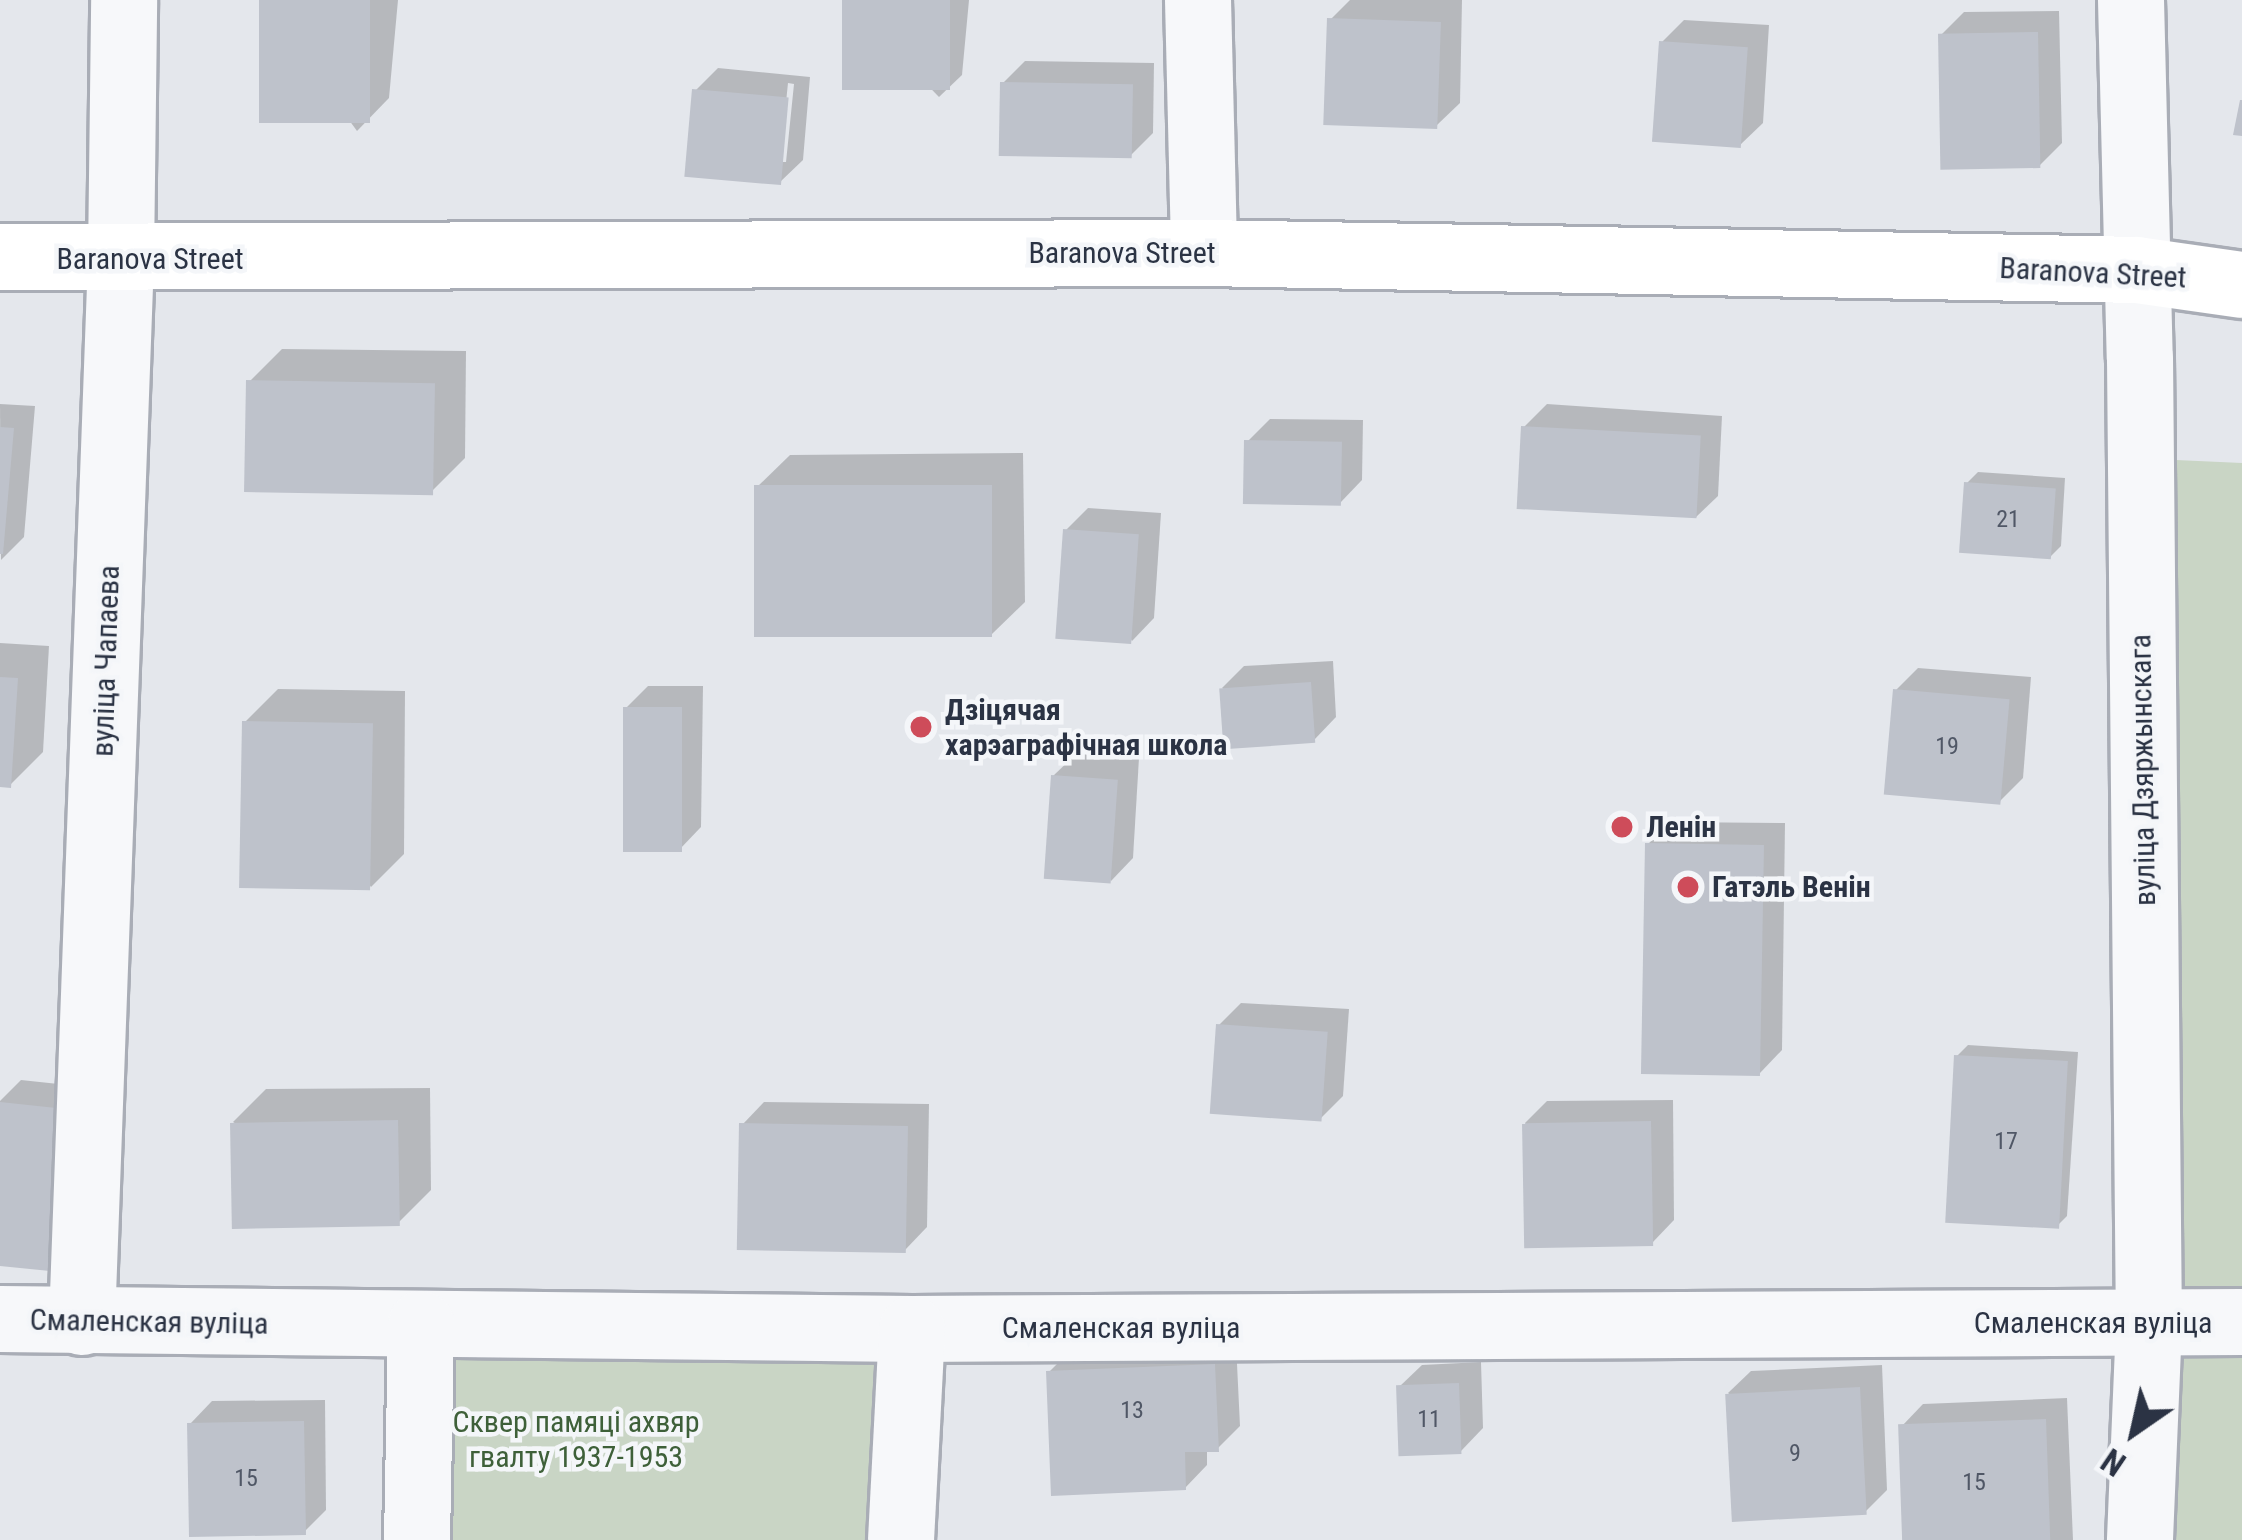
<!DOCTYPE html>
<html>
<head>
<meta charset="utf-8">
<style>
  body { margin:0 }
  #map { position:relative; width:2242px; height:1540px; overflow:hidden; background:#e4e7ec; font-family:"Roboto Condensed",sans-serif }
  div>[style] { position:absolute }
  .green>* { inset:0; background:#c9d5c5; transform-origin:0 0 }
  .shadow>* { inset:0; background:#0003 }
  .building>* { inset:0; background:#bec2cb; transform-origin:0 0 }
  .roads { filter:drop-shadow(3px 0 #a9adb6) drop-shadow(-3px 0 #a9adb6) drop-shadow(0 3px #a9adb6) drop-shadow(0 -3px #a9adb6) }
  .minor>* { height:66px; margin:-33px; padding:0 33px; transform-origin:33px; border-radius:33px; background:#f7f8fa }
  .secondary>* { height:66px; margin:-33px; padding:0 33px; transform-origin:33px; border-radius:33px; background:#fff }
  .dots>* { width:33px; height:33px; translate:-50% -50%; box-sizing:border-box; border:6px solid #f4f6f9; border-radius:50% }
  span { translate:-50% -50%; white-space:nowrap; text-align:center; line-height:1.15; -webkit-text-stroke:9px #f4f6f9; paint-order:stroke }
  .number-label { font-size:24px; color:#505766 }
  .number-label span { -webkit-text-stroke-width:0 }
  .street-label { font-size:30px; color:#2b3344 }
  .poi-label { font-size:30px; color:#2b3344; font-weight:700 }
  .left { translate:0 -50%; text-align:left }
  .park-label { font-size:30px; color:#3e6039 }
  .north { position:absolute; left:2074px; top:1372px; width:120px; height:120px; -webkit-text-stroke:9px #f4f6f9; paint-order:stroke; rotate:214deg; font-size:33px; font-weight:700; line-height:48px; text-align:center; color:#2b3344 }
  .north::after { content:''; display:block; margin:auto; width:42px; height:54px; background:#2b3344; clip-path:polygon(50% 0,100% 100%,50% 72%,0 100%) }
</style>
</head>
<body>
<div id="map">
  <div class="green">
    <div style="clip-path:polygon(2176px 460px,2242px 463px,2242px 1540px,2163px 1540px)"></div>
    <div style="left:431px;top:1336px;width:466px;height:204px;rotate:1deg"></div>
  </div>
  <div class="shadow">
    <div style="clip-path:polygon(262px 0,398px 0,389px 98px,357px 131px)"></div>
    <div style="clip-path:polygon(845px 0,969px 0,962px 75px,939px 97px)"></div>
    <div style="clip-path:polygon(1350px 0,1462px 0,1460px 103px,1437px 125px,1330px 20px)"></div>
    <div style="clip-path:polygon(2059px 11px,2062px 143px,2040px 165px,1941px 35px,1964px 12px)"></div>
    <div style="clip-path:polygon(1684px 20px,1769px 25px,1763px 123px,1740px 145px,1662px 42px)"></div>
    <div style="clip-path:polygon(1025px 61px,1154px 63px,1153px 133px,1131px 155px,1003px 83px)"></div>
    <div style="clip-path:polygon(evenodd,718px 68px,810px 77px,803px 160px,780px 182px,695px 91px,718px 68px,788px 83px,794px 84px,786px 162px,780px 162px,788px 83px)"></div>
    <div style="clip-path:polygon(282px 349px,466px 351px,465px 458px,432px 491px,249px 382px)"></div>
    <div style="clip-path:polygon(0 404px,35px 406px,24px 537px,1px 560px)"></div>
    <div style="clip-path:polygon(1547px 404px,1722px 416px,1718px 496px,1695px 518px,1524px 427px)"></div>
    <div style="clip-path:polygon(1270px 419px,1363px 420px,1362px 480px,1340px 503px,1247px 442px)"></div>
    <div style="clip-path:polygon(1023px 453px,1025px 602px,992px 634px,757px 487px,790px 455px)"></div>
    <div style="clip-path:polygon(1978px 472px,2065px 478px,2061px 546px,2051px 556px,1967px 483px)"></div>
    <div style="clip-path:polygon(1088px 508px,1161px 513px,1154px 618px,1132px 641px,1066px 530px)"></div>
    <div style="clip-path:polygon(0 643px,49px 646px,43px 752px,10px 785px,0 784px)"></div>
    <div style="clip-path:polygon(1333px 661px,1336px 717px,1314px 740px,1222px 688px,1244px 666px)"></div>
    <div style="clip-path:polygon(1918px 668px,2031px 677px,2023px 778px,2000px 801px,1896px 690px)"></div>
    <div style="clip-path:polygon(648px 686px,703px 686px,701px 827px,679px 850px,626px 708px)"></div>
    <div style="clip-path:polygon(278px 689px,405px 691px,404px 854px,371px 887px,245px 722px)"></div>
    <div style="clip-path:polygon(1076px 754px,1139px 758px,1133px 858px,1111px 881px,1053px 776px)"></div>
    <div style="clip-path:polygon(1671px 822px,1785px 823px,1782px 1050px,1760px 1073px,1648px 844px)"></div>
    <div style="clip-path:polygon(1241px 1003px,1349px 1009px,1343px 1096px,1321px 1118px,1219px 1025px)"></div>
    <div style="clip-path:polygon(1968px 1045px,2078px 1052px,2067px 1216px,2056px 1227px,1957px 1056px)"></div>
    <div style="clip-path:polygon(21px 1080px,96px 1088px,0 1263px,0 1101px)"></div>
    <div style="clip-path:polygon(430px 1088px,431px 1190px,398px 1223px,233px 1122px,266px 1089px)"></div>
    <div style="clip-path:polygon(1673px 1100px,1674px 1220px,1652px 1243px,1525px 1123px,1547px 1101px)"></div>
    <div style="clip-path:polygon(764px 1102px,929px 1104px,927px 1227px,905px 1250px,742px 1125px)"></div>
    <div style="clip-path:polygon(1236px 1343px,1240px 1426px,1217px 1449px,1207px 1449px,1207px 1465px,1185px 1488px,1049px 1372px,1071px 1350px)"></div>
    <div style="clip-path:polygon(1481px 1362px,1483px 1428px,1461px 1451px,1399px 1387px,1422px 1365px)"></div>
    <div style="clip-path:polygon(1882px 1365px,1887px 1490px,1865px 1512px,1728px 1393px,1751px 1371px)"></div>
    <div style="clip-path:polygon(2067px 1398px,2073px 1540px,1905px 1540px,1901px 1427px,1923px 1404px)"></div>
    <div style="clip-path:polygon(325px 1400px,326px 1510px,304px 1532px,190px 1424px,212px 1401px)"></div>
  </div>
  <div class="building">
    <div style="left:259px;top:0;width:111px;height:123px"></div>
    <div style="left:842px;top:0;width:108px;height:90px"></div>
    <div style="left:1327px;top:18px;width:114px;height:107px;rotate:2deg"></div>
    <div style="left:2038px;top:32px;width:136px;height:100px;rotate:89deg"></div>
    <div style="left:1659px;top:41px;width:89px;height:101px;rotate:4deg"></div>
    <div style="left:1000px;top:82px;width:133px;height:74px;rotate:1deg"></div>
    <div style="left:692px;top:89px;width:97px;height:88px;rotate:5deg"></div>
    <div style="clip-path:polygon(2240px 100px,2242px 100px,2242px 136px,2233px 135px)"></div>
    <div style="left:246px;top:380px;width:189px;height:112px;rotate:1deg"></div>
    <div style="left:1521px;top:426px;width:180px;height:83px;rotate:3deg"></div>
    <div style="clip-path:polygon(0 427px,14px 428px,3px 554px,0 554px)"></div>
    <div style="left:1244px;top:440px;width:98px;height:64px;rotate:1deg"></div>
    <div style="left:1964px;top:482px;width:92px;height:71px;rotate:4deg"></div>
    <div style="left:992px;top:485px;width:152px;height:238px;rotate:90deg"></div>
    <div style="left:1063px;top:529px;width:76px;height:110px;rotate:4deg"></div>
    <div style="clip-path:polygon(0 677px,18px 678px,11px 788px,0 787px)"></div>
    <div style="left:1311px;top:682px;width:61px;height:92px;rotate:86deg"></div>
    <div style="left:1893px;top:689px;width:117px;height:106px;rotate:5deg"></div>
    <div style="left:623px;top:707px;width:59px;height:145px"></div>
    <div style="left:242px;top:721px;width:131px;height:167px;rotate:1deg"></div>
    <div style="left:1051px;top:775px;width:67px;height:104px;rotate:4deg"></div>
    <div style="left:1645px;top:843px;width:119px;height:231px;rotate:1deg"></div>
    <div style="left:1216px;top:1024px;width:112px;height:90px;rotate:4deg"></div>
    <div style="left:1954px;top:1055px;width:114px;height:168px;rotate:3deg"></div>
    <div style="clip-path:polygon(0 1102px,75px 1110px,60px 1272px,0 1266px)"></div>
    <div style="left:398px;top:1120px;width:106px;height:168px;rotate:89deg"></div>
    <div style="left:1651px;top:1121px;width:125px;height:129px;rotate:89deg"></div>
    <div style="left:739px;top:1123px;width:169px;height:127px;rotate:1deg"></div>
    <div style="clip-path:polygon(1215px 1364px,1219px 1452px,1185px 1452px,1186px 1490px,1051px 1496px,1046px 1371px)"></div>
    <div style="left:1459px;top:1383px;width:71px;height:63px;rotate:88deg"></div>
    <div style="left:1860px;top:1387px;width:128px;height:135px;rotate:87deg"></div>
    <div style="left:2046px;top:1419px;width:121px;height:148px;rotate:88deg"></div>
    <div style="left:304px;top:1421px;width:114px;height:117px;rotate:89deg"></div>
  </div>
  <div class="roads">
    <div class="minor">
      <div style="left:1198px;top:0;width:253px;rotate:88.6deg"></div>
      <div style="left:2131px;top:0;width:358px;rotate:88.6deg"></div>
      <div style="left:2140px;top:358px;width:966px;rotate:89.47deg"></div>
      <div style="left:2149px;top:1324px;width:216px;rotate:92.4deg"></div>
      <div style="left:0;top:1319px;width:912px;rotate:0.63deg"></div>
      <div style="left:912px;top:1329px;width:1330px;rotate:-0.3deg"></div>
      <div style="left:82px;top:1322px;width:1063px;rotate:-87.9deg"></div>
      <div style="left:121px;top:260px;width:260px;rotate:-89.3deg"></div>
      <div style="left:417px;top:1540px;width:216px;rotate:-88.9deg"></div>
      <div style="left:901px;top:1540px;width:211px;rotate:-87deg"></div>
    </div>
    <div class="secondary">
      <div style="left:0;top:257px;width:1204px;rotate:-0.19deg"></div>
      <div style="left:1204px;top:253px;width:933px;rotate:1.04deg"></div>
      <div style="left:2137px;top:270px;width:106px;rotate:8.1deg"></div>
    </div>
  </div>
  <div class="dots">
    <div style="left:921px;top:727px;background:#ce4c5a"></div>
    <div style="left:1622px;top:827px;background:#ce4c5a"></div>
    <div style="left:1688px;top:887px;background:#ce4c5a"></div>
  </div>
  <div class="number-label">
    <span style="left:2008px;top:520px">21</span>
    <span style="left:1947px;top:747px">19</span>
    <span style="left:2006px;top:1142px">17</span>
    <span style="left:1132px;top:1411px">13</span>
    <span style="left:1429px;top:1420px">11</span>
    <span style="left:1795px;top:1454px">9</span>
    <span style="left:246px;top:1479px">15</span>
    <span style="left:1974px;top:1483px">15</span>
  </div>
  <div class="street-label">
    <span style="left:1122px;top:253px">Baranova Street</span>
    <span style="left:150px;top:259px">Baranova Street</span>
    <span style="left:2093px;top:273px;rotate:3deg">Baranova Street</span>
    <span style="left:106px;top:661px;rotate:-88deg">вуліца Чапаева</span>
    <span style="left:2143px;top:770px;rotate:-91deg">вуліца Дзяржынскага</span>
    <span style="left:149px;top:1322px;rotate:1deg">Смаленская вуліца</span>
    <span style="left:2093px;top:1323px">Смаленская вуліца</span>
    <span style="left:1121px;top:1328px">Смаленская вуліца</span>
  </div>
  <div class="poi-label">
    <span class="left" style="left:945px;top:727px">Дзіцячая<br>харэаграфічная школа</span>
    <span class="left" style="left:1646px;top:827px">Ленін</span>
    <span class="left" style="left:1712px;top:887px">Гатэль Венін</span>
  </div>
  <div class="park-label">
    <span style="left:576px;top:1439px">Сквер памяці ахвяр<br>гвалту 1937-1953</span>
  </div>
  <div class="north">N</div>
</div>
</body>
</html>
